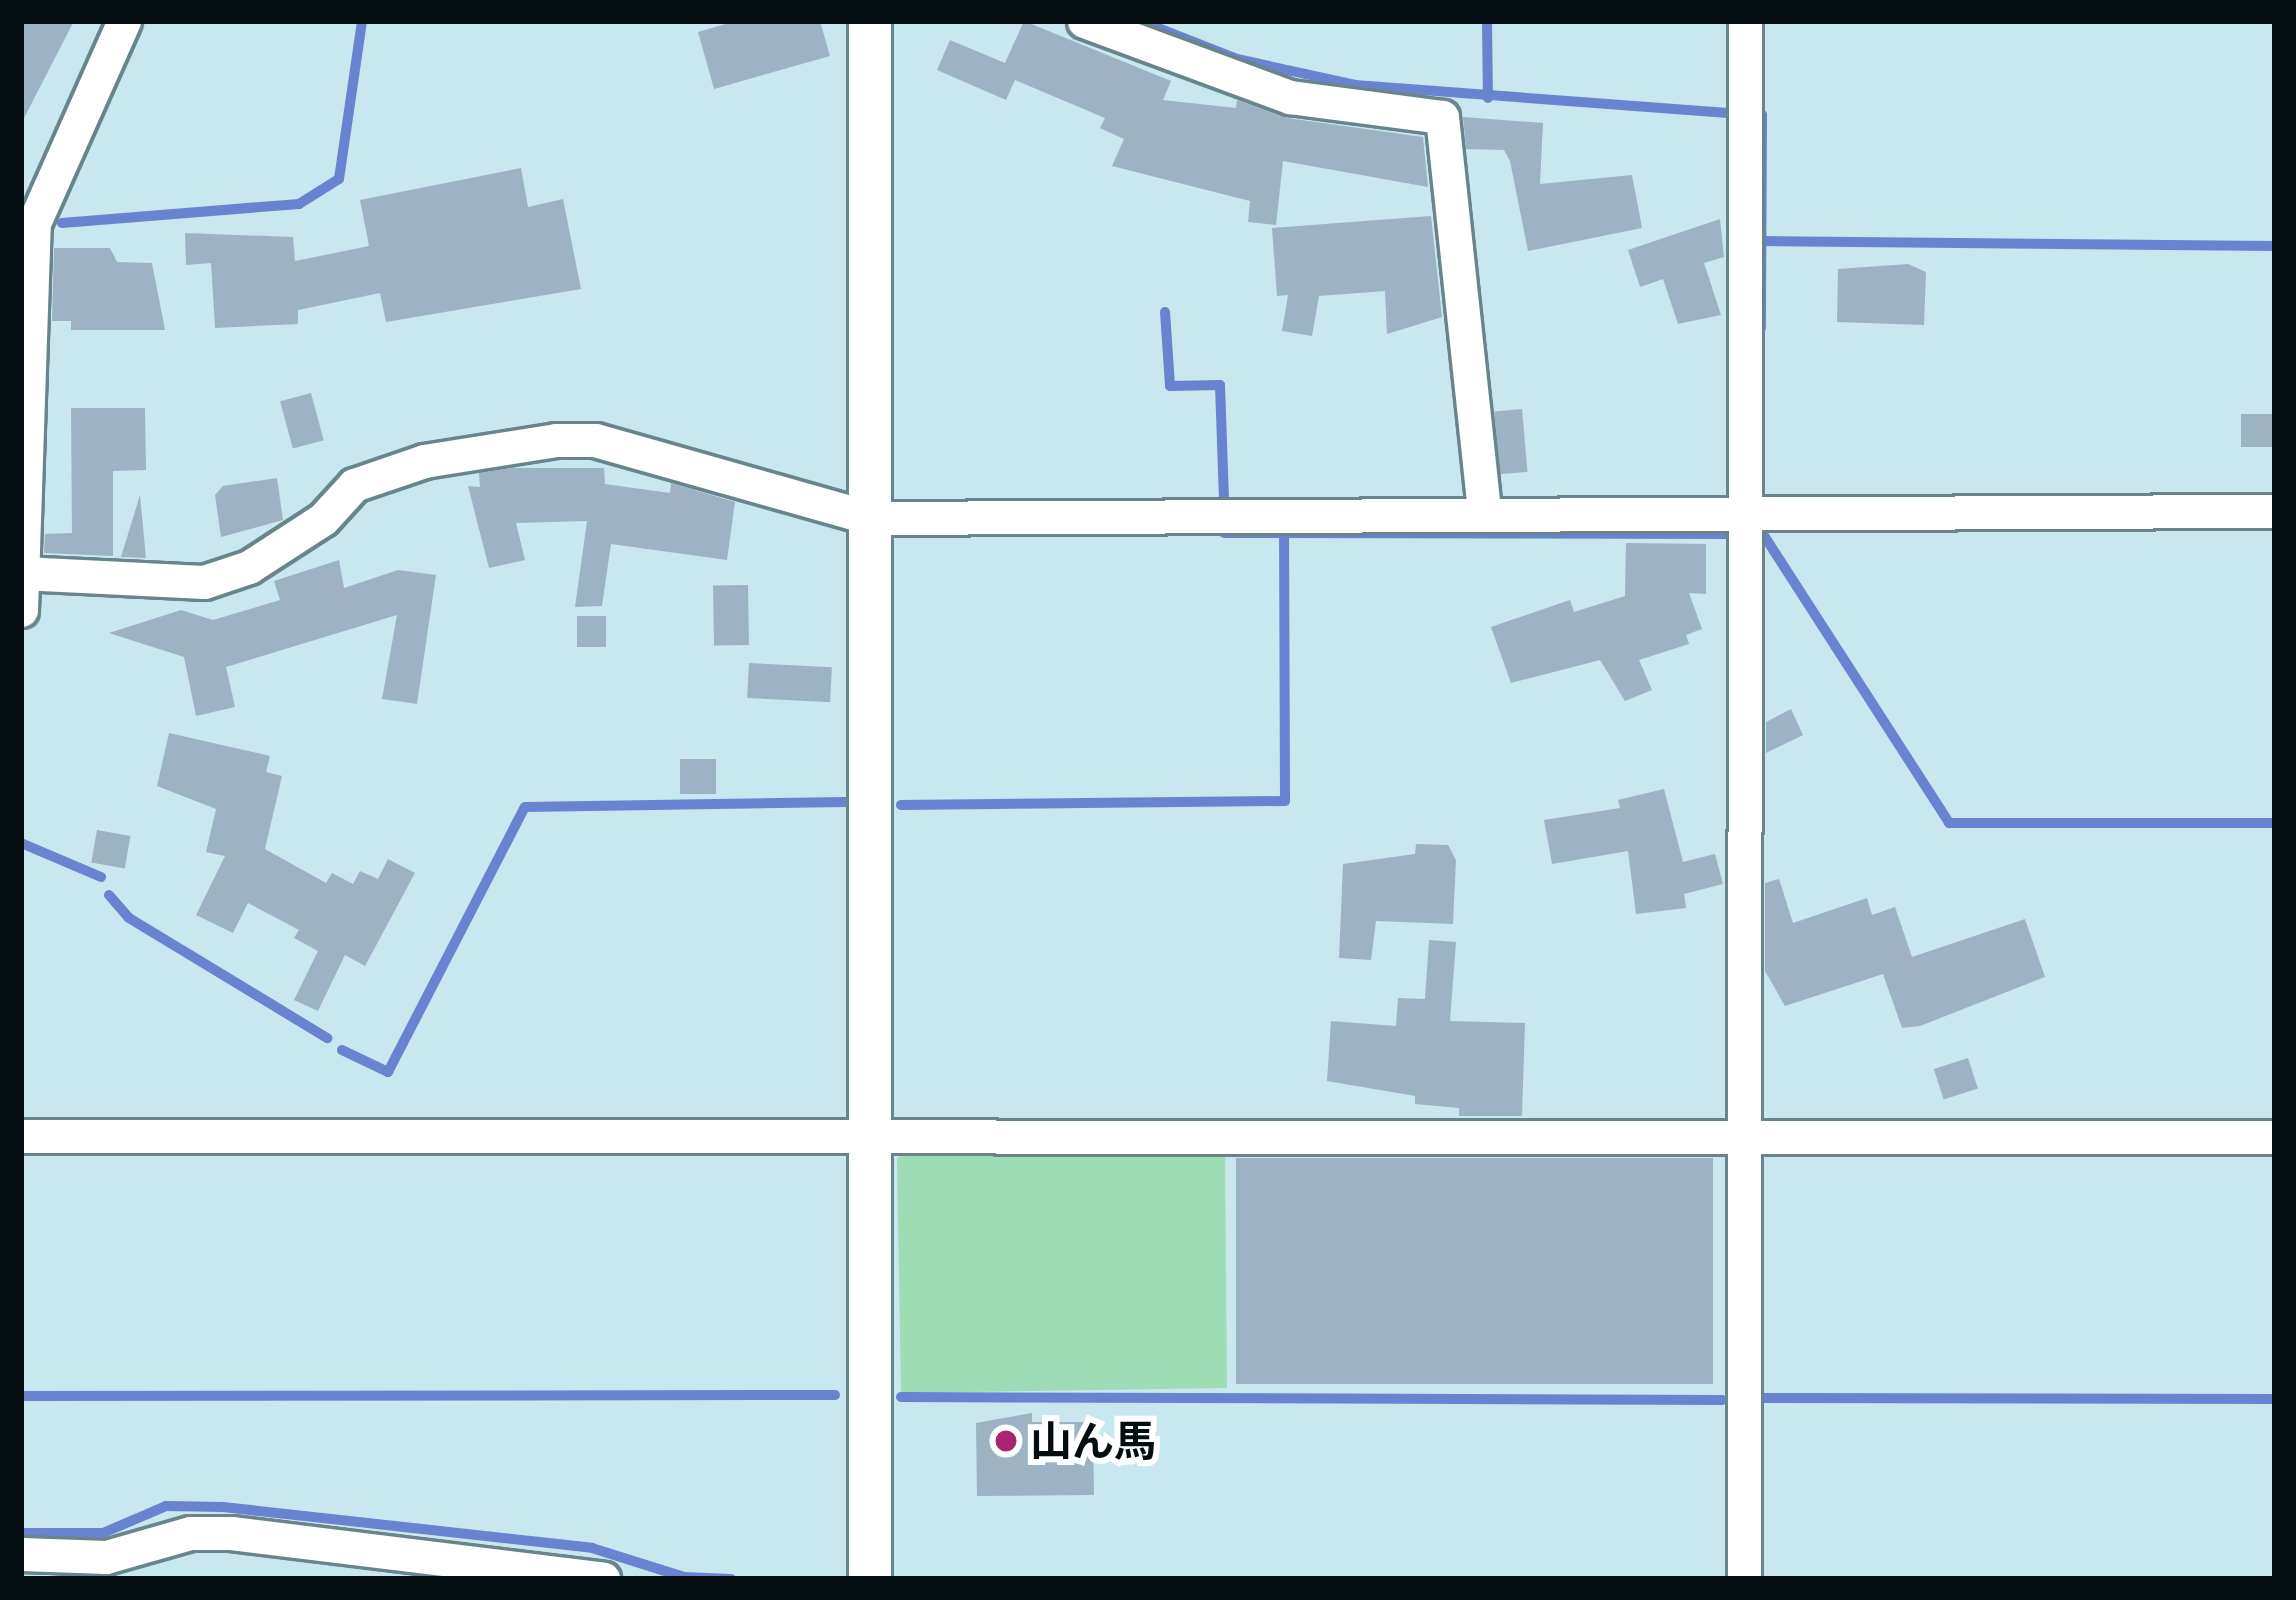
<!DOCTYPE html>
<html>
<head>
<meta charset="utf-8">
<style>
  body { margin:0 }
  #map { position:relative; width:2296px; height:1600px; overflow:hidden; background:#c8e7ee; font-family:"Archivo Narrow","Noto Sans JP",sans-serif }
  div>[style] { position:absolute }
  .green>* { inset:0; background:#9edcb5 }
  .stream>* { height:10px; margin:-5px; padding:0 5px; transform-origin:5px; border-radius:5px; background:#6883cf }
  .building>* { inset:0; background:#9db3c4; transform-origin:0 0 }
  .roads { filter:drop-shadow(3px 0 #68858c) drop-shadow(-3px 0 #68858c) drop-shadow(0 3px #68858c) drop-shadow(0 -3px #68858c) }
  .minor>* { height:33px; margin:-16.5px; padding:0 16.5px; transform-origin:16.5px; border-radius:16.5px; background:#fff }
  .tertiary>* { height:42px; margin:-21px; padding:0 21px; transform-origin:21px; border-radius:21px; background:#fff }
  .dots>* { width:33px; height:33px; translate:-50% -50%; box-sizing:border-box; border:6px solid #fff; border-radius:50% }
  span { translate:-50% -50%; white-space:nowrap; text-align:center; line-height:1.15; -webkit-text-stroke:12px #fff; paint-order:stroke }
  .poi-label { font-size:42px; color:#040d10; font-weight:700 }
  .left { translate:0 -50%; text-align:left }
  .frame { position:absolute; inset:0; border:24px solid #040d10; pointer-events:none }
</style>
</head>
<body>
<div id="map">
  <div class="green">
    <div style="clip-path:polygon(909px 1146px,1225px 1146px,1227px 1388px,901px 1393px,897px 1159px)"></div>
  </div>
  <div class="stream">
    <div style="left:1140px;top:21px;width:104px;rotate:21.4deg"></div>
    <div style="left:1237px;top:59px;width:121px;rotate:12.4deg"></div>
    <div style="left:1355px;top:85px;width:374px;rotate:4.3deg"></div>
    <div style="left:1487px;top:21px;width:77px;rotate:89.3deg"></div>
    <div style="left:1750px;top:114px;width:12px;rotate:5deg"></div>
    <div style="left:1762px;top:115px;width:213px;rotate:90.3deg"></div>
    <div style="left:62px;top:223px;width:238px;rotate:-4.6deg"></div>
    <div style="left:299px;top:204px;width:47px;rotate:-32deg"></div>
    <div style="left:339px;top:179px;width:160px;rotate:-81.7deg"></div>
    <div style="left:1762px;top:241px;width:513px;rotate:0.56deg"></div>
    <div style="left:1165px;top:312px;width:74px;rotate:86.1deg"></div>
    <div style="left:1170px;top:386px;width:50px;rotate:-1.1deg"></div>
    <div style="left:1220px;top:385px;width:112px;rotate:88deg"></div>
    <div style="left:1224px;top:533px;width:503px;rotate:0.11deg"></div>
    <div style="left:1763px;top:534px;width:344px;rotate:57.2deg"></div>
    <div style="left:1949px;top:823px;width:326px"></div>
    <div style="left:901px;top:805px;width:384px;rotate:-0.6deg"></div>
    <div style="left:1285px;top:801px;width:267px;rotate:-90.2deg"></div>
    <div style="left:21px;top:843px;width:87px;rotate:23deg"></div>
    <div style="left:109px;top:895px;width:30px;rotate:49deg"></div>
    <div style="left:129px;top:918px;width:232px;rotate:31.2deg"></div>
    <div style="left:342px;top:1050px;width:51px;rotate:25.6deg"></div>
    <div style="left:388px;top:1072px;width:298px;rotate:-62.7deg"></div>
    <div style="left:525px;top:807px;width:321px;rotate:-0.9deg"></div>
    <div style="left:21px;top:1396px;width:814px;rotate:-0.07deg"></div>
    <div style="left:901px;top:1397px;width:821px;rotate:0.21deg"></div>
    <div style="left:1760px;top:1398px;width:515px;rotate:0.11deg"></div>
    <div style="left:21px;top:1533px;width:82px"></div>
    <div style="left:103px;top:1533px;width:69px;rotate:-23.2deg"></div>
    <div style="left:166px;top:1506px;width:57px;rotate:1deg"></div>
    <div style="left:223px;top:1507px;width:371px;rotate:6.3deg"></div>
    <div style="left:592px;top:1548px;width:96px;rotate:17.5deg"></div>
    <div style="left:684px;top:1577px;width:47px;rotate:2.4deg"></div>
  </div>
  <div class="building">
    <div style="clip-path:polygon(21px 21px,74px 21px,21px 124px)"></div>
    <div style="clip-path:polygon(736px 21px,820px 21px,830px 56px,714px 89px,698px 32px)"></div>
    <div style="clip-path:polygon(1024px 21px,1171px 81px,1163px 100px,1236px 108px,1237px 100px,1287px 118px,1423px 137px,1428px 187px,1283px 161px,1276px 225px,1248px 222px,1250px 201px,1112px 166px,1124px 139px,1100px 128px,1105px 118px,1015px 80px,1006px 100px,937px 70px,950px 40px,1005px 63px)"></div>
    <div style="clip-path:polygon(1463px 117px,1543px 123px,1540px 184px,1632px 175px,1642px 228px,1528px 251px,1510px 161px,1504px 150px,1466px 149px)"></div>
    <div style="clip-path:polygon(521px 168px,528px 207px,563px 199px,581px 289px,386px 322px,380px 293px,298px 310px,298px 324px,215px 328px,211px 263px,186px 265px,185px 233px,293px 237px,295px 261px,369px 246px,360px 200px)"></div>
    <div style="clip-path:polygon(1431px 216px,1442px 317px,1387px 334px,1385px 291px,1319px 296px,1312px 336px,1282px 331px,1288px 295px,1277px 296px,1272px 228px)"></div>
    <div style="clip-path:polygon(1720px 219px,1724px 257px,1704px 263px,1721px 315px,1678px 324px,1663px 279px,1640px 287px,1628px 250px)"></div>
    <div style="clip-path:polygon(54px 248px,110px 248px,117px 262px,152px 263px,165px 330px,71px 330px,71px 321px,52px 321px)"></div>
    <div style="clip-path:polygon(1908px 264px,1926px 272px,1924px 325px,1837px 322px,1838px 269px)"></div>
    <div style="left:311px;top:393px;width:49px;height:32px;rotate:75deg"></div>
    <div style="clip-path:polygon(71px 408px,145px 408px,146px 470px,113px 471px,113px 556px,44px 553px,45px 534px,72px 533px)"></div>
    <div style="left:1522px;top:409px;width:63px;height:28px;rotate:85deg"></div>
    <div style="left:2241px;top:414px;width:34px;height:33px"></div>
    <div style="clip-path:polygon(512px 468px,604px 468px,605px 484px,670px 493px,671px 483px,735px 502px,727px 560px,611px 544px,602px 606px,575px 607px,587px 521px,516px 523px,525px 560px,489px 568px,468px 486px,480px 487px,479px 473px)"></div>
    <div style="clip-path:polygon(277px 478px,283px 520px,221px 537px,215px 495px,223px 486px)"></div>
    <div style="clip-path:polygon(140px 495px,146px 558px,121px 557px)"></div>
    <div style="clip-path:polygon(1626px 543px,1706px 544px,1706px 594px,1689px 593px,1702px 629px,1686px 635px,1689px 644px,1639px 660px,1652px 690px,1625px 701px,1600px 660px,1511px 683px,1491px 627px,1570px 600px,1574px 612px,1625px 596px)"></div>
    <div style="clip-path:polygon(339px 560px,344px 588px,398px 570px,436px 575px,417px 704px,382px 699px,397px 615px,226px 667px,235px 707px,196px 716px,184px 657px,109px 633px,181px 610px,213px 620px,280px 600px,274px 581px)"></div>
    <div style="left:748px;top:585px;width:60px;height:35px;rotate:89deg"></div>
    <div style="left:577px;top:616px;width:29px;height:31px"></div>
    <div style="left:749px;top:663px;width:83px;height:35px;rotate:3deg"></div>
    <div style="clip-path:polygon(1791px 709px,1803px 735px,1766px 753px,1766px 722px)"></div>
    <div style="clip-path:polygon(169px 733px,270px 756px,266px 772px,282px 776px,265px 849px,326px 883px,332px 873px,353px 884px,360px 871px,378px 879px,388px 859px,415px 873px,365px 966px,345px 955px,318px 1011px,294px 1000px,318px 951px,294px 938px,299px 930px,248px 903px,233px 933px,196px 915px,225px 856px,206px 852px,216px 809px,157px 786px)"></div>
    <div style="left:680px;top:759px;width:36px;height:35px"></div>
    <div style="clip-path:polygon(1664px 789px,1683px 862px,1715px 854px,1723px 884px,1684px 894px,1686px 908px,1636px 914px,1628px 851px,1552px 864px,1544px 820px,1620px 808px,1618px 800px)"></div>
    <div style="left:97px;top:830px;width:34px;height:33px;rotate:10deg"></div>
    <div style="clip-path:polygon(1416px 844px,1448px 845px,1456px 860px,1453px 924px,1376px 921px,1371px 960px,1339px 958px,1343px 864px,1415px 854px)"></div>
    <div style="clip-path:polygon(1779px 879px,1793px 923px,1867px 898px,1872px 915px,1895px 907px,1912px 957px,2025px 919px,2045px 977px,1920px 1026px,1902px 1028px,1883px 974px,1785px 1006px,1765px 971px,1765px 883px)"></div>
    <div style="clip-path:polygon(1429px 940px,1456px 942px,1450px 1021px,1525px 1023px,1522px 1116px,1459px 1116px,1459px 1108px,1415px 1104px,1415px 1096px,1327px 1081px,1331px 1021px,1396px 1026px,1398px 998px,1425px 999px)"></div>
    <div style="left:1968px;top:1058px;width:32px;height:36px;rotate:72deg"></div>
    <div style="left:1236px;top:1158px;width:477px;height:226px"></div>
    <div style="clip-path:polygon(1032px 1413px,1032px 1422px,1093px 1422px,1094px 1495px,977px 1496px,976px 1423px)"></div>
  </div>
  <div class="roads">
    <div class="minor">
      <div style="left:1084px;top:21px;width:220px;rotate:20.3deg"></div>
      <div style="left:1290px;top:97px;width:153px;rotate:7.5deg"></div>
      <div style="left:1442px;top:117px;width:398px;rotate:83.9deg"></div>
      <div style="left:21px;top:573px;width:183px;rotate:2.8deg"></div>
      <div style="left:204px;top:582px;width:47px;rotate:-18.4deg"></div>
      <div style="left:249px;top:567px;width:88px;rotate:-33deg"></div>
      <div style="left:323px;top:519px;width:46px;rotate:-47.6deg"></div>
      <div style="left:354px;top:485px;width:74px;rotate:-18.9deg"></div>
      <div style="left:424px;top:461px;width:134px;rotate:-9deg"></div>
      <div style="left:556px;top:440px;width:39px"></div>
      <div style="left:595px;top:440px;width:286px;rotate:15.8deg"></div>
      <div style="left:870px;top:518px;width:1405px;rotate:-0.29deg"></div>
      <div style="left:21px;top:610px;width:387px;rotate:-88.1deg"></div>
      <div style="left:34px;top:223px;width:221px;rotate:-66deg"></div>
      <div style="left:21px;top:1136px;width:2254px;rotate:0.03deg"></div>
      <div style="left:21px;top:1554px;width:85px;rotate:2deg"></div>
      <div style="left:106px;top:1557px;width:87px;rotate:-15.9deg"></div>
      <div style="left:190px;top:1533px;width:41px"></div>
      <div style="left:231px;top:1533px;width:375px;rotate:7deg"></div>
      <div style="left:1744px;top:1579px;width:1558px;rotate:-89.96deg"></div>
    </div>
    <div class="tertiary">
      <div style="left:870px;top:21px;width:1558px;rotate:90deg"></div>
    </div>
  </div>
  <div class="dots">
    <div style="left:1006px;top:1441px;background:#a92570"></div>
  </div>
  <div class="poi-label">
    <span class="left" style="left:1030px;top:1441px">山ん馬</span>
  </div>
  <div class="frame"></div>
</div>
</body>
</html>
